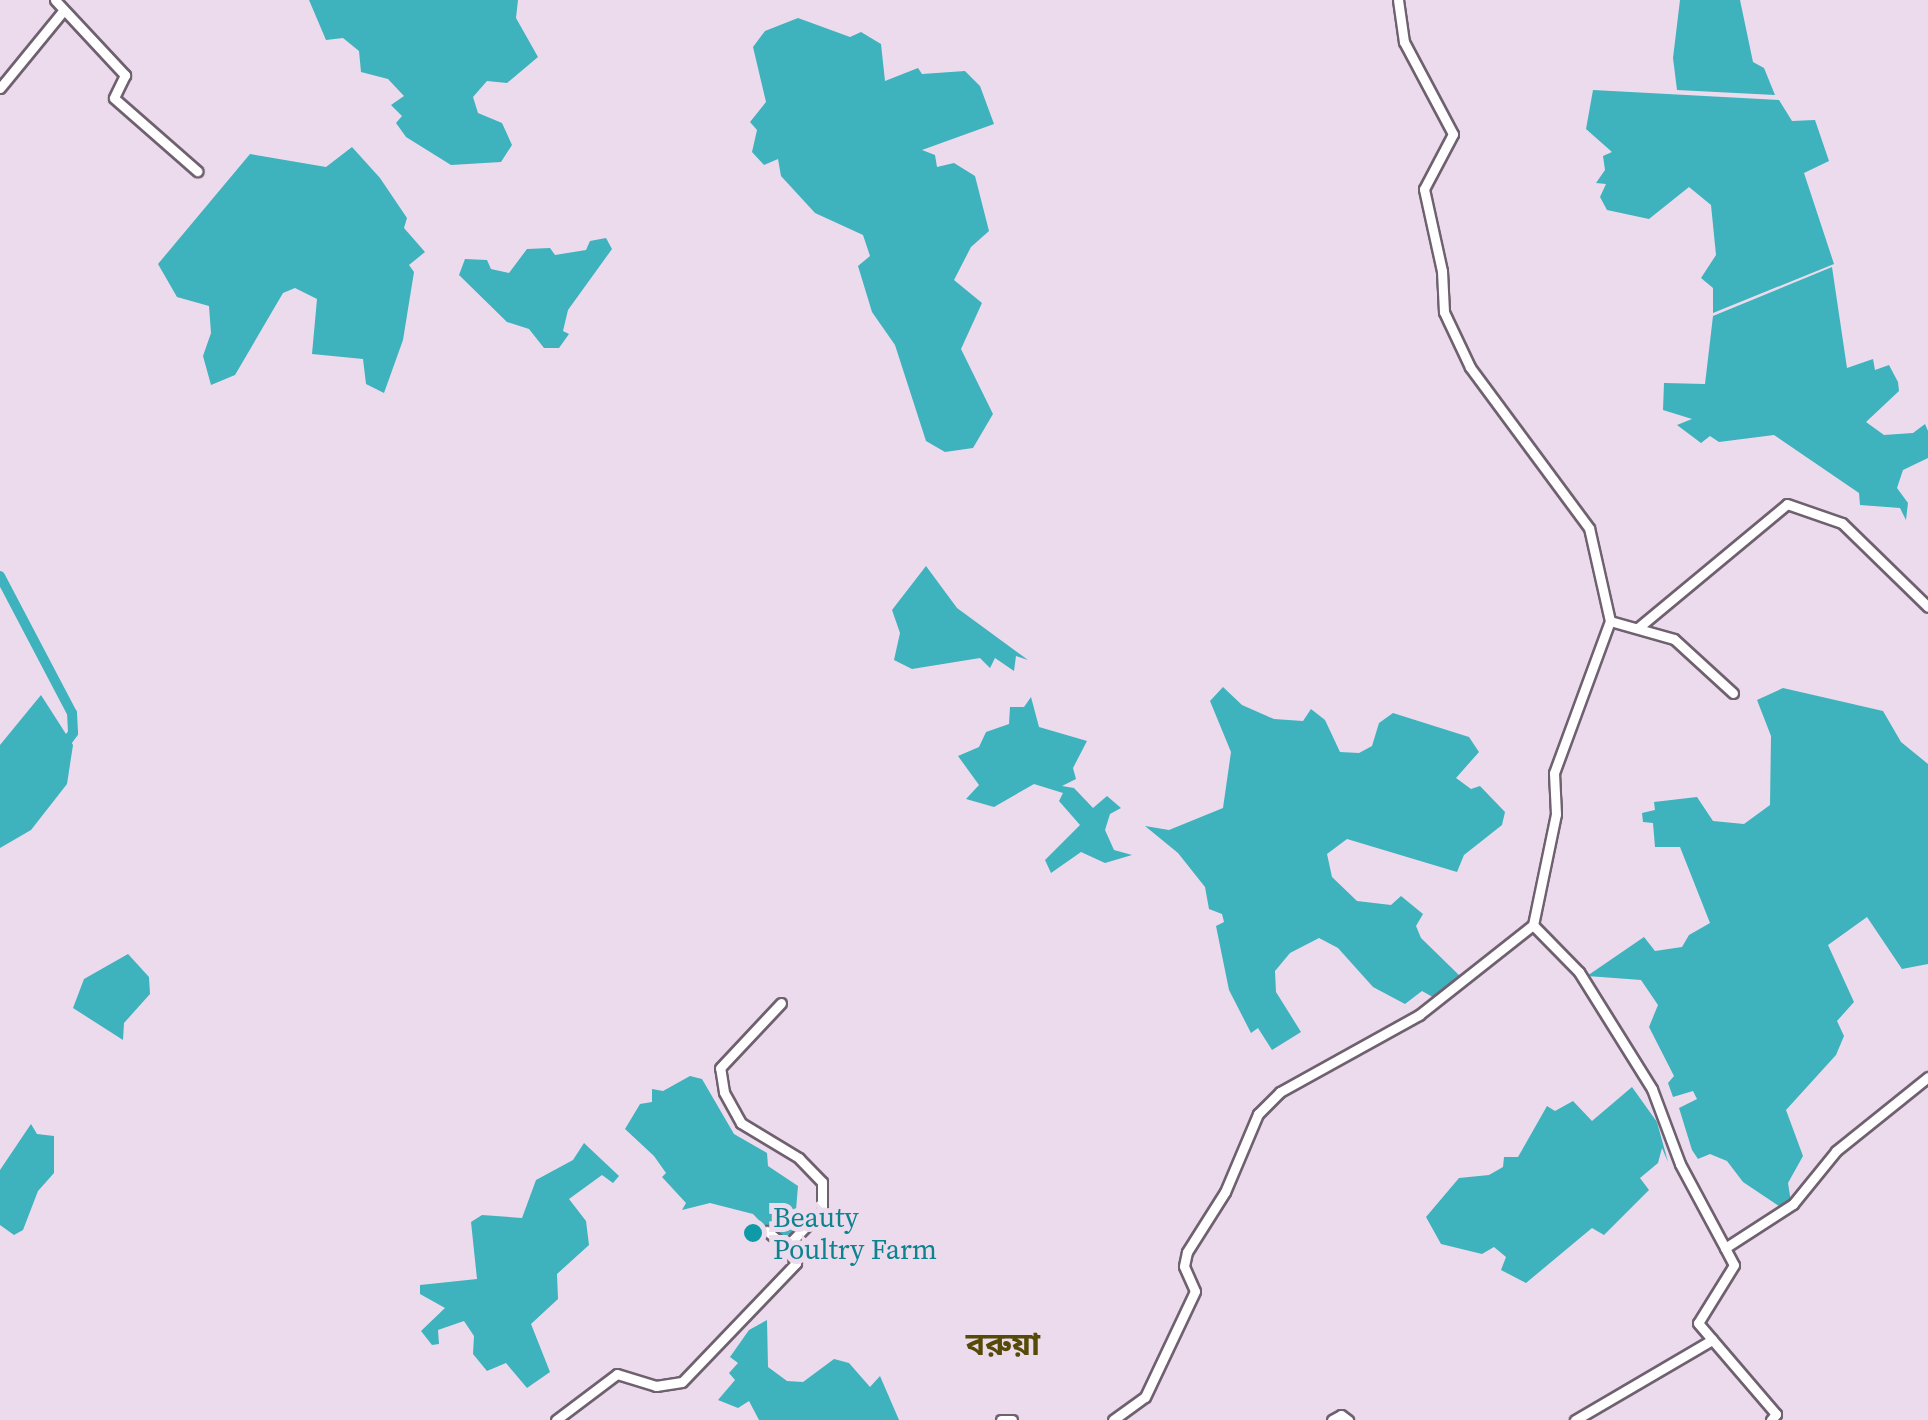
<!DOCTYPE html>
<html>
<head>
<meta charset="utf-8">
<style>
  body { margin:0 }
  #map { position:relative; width:1928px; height:1420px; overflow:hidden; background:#ecdbec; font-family:"Source Serif 4","Noto Sans Bengali",serif }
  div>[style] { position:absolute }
  .water>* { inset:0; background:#3eb2bd }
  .canal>* { height:10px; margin:-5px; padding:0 5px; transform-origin:5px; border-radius:5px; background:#3eb2bd }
  .roads { filter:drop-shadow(2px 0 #6f616f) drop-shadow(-2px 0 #6f616f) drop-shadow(0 2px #6f616f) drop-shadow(0 -2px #6f616f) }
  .minor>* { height:9px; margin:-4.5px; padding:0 4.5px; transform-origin:4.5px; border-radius:4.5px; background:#fff }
  .dots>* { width:28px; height:28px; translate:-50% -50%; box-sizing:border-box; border:5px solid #ecdbec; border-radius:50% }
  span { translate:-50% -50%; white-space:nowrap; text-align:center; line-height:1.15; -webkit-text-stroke:10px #ecdbec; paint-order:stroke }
  .culture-label { font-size:28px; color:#0d838f }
  .left { translate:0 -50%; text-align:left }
  .quarter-label { font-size:32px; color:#554a08; font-weight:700 }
</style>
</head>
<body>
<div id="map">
  <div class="water">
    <div style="clip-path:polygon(309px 0,518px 0,516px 18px,538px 57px,507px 83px,487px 81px,473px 97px,478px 113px,502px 123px,512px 145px,501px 162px,451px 165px,406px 137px,396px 123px,402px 116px,391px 105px,404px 96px,388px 79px,361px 72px,359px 51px,343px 38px,326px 40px)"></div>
    <div style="clip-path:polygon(1680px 0,1740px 0,1753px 62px,1764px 68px,1775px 95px,1677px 90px,1673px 58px)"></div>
    <div style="clip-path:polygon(798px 18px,850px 37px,861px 32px,881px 44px,885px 81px,918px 68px,922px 74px,965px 71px,980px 86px,994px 124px,922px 150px,935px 155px,937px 167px,954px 163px,975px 176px,989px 231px,971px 247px,954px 280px,982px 303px,961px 349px,993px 414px,973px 448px,945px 452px,926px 441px,895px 345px,872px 312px,858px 266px,870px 256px,863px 235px,815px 213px,781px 176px,778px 159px,764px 165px,752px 152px,757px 130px,750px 122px,766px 102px,753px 47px,765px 31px)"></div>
    <div style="clip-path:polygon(1593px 90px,1779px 100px,1792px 121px,1815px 120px,1829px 161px,1804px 173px,1834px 264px,1713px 313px,1713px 288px,1701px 278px,1716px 255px,1711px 205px,1689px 187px,1649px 219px,1607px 210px,1600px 197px,1606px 184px,1596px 183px,1605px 170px,1603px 156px,1612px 152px,1586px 129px)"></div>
    <div style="clip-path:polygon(352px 147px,380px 178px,407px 218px,404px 228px,425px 252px,409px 265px,414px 272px,403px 340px,384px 393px,366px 384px,363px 359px,312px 354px,317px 299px,295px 288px,283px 293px,235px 375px,211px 385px,203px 356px,211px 333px,209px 306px,177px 297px,158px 264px,250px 154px,326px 167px)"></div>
    <div style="clip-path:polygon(606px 238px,612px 249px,568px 310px,563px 331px,569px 334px,559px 348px,544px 348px,529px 329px,507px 322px,459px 275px,465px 259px,487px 260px,491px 269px,509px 273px,527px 249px,550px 248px,555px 255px,586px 250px,590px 241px)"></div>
    <div style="clip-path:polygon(1832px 267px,1847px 368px,1873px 359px,1875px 370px,1889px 365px,1898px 382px,1899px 391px,1866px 422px,1884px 435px,1913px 433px,1925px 424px,1928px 431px,1928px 458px,1903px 470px,1897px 488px,1908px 503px,1906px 520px,1900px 508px,1860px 505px,1859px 493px,1774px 435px,1719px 442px,1710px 436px,1701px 443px,1677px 425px,1692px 419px,1663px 410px,1664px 383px,1705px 384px,1713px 316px)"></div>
    <div style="clip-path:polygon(926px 566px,957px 608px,1028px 660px,1016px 656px,1014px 671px,995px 658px,990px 668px,980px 658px,912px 669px,894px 660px,900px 633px,892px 610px)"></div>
    <div style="clip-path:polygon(1223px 687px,1242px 705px,1274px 719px,1303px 721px,1311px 709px,1325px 720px,1340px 752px,1359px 753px,1372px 746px,1379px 723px,1393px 713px,1469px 737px,1479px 752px,1456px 778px,1471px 789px,1480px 786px,1505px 812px,1502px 825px,1464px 855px,1457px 872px,1347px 839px,1327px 854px,1332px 877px,1357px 901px,1391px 905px,1401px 896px,1423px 914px,1416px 926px,1421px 938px,1461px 977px,1438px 1000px,1422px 991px,1405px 1004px,1373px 987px,1338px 948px,1319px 938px,1290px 953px,1275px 971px,1276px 992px,1301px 1032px,1272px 1050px,1258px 1028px,1251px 1033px,1229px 990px,1216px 926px,1224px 922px,1222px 914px,1209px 909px,1205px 887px,1178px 853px,1145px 826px,1169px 830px,1223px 808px,1231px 752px,1210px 701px)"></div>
    <div style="clip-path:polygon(1783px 688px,1883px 711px,1901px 742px,1928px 764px,1928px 964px,1902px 969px,1867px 917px,1828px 945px,1854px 1002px,1837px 1021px,1844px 1036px,1836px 1055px,1786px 1110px,1803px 1156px,1788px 1183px,1791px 1202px,1782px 1208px,1743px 1182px,1727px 1161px,1710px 1154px,1698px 1159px,1692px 1150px,1679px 1108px,1697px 1099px,1693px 1091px,1673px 1097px,1668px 1083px,1674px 1076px,1649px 1027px,1658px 1005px,1641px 980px,1587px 976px,1644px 937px,1655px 951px,1682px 947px,1689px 935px,1710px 923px,1680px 847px,1655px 847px,1653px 823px,1643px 822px,1642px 813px,1655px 810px,1654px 802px,1697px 797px,1713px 821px,1744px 824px,1770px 805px,1771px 736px,1757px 700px)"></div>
    <div style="clip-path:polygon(41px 695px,73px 745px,67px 784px,31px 830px,0 848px,0 745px)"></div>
    <div style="clip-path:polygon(1031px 697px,1039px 727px,1087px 741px,1073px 768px,1076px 779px,1062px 786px,1074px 788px,1093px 808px,1107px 796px,1121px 808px,1110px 814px,1105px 830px,1114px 850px,1132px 855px,1105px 863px,1081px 852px,1051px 873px,1045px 860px,1080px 825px,1059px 801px,1063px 793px,1034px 784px,994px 807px,966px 799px,979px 785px,958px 756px,979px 747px,986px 732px,1009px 724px,1010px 707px,1024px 707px)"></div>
    <div style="clip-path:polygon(128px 954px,149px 977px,150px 994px,124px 1023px,123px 1040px,73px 1008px,84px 979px)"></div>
    <div style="clip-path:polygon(690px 1076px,702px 1079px,734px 1134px,767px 1153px,768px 1166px,798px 1186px,794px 1234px,775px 1237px,753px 1214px,710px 1203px,682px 1210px,686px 1203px,662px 1177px,666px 1173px,654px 1156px,625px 1129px,640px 1104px,652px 1102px,652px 1089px,663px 1091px)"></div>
    <div style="clip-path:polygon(1632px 1087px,1657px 1122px,1668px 1162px,1662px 1148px,1658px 1163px,1640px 1178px,1649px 1190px,1604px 1235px,1592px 1228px,1526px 1283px,1501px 1270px,1506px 1257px,1494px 1247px,1482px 1254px,1441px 1244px,1426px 1217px,1459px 1178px,1489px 1175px,1503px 1167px,1504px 1157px,1518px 1157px,1547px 1106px,1555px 1111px,1573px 1101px,1592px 1121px)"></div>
    <div style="clip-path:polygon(31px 1124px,37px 1134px,54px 1136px,54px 1173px,38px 1191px,23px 1230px,14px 1235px,0 1225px,0 1170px)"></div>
    <div style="clip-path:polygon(584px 1143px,619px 1176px,613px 1183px,602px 1175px,569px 1199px,586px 1221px,589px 1245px,557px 1274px,558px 1299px,531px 1324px,550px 1372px,527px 1388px,506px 1363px,487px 1371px,473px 1354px,474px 1336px,464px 1321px,438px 1330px,439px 1344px,432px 1345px,421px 1331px,445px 1308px,420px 1294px,420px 1285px,477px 1279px,471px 1222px,482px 1215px,522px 1218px,536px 1180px,573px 1160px)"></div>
    <div style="clip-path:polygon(767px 1320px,768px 1367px,787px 1381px,803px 1382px,834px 1359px,849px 1363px,870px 1387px,880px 1376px,899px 1420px,759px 1420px,749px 1401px,738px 1408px,718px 1400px,735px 1380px,729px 1373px,738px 1363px,730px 1357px,749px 1330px)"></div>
  </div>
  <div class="canal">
    <div style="left:0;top:576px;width:155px;rotate:62.3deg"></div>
    <div style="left:72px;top:713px;width:20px;rotate:87deg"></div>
    <div style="left:73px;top:733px;width:19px;rotate:126deg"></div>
  </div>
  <div class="roads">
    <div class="minor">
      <div style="left:55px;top:0;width:103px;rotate:47deg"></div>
      <div style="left:125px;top:75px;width:25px;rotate:116deg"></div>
      <div style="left:114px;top:98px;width:111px;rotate:41.3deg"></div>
      <div style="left:0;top:88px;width:99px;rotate:-50.7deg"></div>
      <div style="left:1610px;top:621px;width:66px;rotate:15.7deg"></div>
      <div style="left:1674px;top:639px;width:80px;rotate:42.5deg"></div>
      <div style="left:1639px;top:627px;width:192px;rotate:-39.7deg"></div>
      <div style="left:1787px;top:504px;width:58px;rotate:19.1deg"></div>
      <div style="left:1842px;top:523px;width:120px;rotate:44.3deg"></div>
      <div style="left:1533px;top:925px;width:66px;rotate:45.6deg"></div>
      <div style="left:1579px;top:972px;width:138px;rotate:58deg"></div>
      <div style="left:1652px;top:1089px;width:80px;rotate:69.5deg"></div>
      <div style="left:1680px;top:1164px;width:95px;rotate:61.8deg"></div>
      <div style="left:1725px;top:1248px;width:81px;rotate:-32.9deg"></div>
      <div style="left:1793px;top:1204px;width:68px;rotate:-50.9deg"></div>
      <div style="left:1836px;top:1151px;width:118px;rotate:-38.8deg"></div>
      <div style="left:767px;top:1231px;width:25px;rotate:40deg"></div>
      <div style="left:1725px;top:1248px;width:19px;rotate:62deg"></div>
      <div style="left:1734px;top:1265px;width:68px;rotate:121.8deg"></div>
      <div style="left:1698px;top:1323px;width:120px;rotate:49.4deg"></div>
      <div style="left:1776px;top:1414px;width:8px;rotate:130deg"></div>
      <div style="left:556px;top:1420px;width:76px;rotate:-37deg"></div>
      <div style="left:617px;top:1374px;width:41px;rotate:17.1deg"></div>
      <div style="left:656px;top:1386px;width:26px;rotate:-9deg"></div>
      <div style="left:682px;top:1382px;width:165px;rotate:-46.2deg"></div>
      <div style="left:796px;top:1263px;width:19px;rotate:-122deg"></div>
      <div style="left:786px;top:1247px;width:52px;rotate:-45.8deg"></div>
      <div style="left:822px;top:1210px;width:28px;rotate:-90deg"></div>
      <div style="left:822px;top:1182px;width:33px;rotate:-134deg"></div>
      <div style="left:799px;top:1158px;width:68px;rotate:-148.9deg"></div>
      <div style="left:741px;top:1123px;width:35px;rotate:-119deg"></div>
      <div style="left:724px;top:1092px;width:24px;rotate:-99deg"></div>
      <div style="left:720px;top:1068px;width:89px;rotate:-46.8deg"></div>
      <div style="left:1001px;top:1420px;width:11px"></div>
      <div style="left:1113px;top:1420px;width:39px;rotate:-36deg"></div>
      <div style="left:1145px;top:1397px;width:117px;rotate:-64.7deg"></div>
      <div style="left:1195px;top:1291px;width:27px;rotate:-114deg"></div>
      <div style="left:1184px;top:1266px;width:14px;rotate:-78deg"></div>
      <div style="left:1187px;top:1252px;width:71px;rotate:-57.7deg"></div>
      <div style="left:1225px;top:1192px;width:85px;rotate:-67.1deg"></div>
      <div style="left:1258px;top:1114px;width:31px;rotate:-45deg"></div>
      <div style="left:1280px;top:1092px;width:159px;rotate:-29deg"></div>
      <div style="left:1419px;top:1015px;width:145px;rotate:-38.3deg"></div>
      <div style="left:1533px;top:925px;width:113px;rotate:-78.3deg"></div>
      <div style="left:1556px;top:814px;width:41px;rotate:-92.8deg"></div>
      <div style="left:1554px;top:773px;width:162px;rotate:-69.8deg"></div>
      <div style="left:1610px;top:621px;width:95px;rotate:-102.7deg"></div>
      <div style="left:1589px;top:528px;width:200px;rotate:-126.5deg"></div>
      <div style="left:1470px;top:367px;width:61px;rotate:-115.3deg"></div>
      <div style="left:1444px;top:312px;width:41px;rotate:-92.8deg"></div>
      <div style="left:1442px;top:271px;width:84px;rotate:-102.4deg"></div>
      <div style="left:1424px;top:189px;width:62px;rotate:-62.2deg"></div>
      <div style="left:1453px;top:134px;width:104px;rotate:-118deg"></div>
      <div style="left:1404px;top:42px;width:42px;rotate:-98.1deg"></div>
      <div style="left:1332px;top:1420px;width:10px;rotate:-29deg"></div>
      <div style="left:1341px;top:1415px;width:9px;rotate:36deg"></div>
      <div style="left:1575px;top:1420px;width:159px;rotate:-30.3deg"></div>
    </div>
  </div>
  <div class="dots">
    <div style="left:753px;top:1233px;background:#0f9aa8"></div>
  </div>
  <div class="culture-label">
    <span class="left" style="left:773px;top:1233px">Beauty<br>Poultry Farm</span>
  </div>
  <div class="quarter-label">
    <span style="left:1003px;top:1344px">বরুয়া</span>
  </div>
</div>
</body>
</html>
